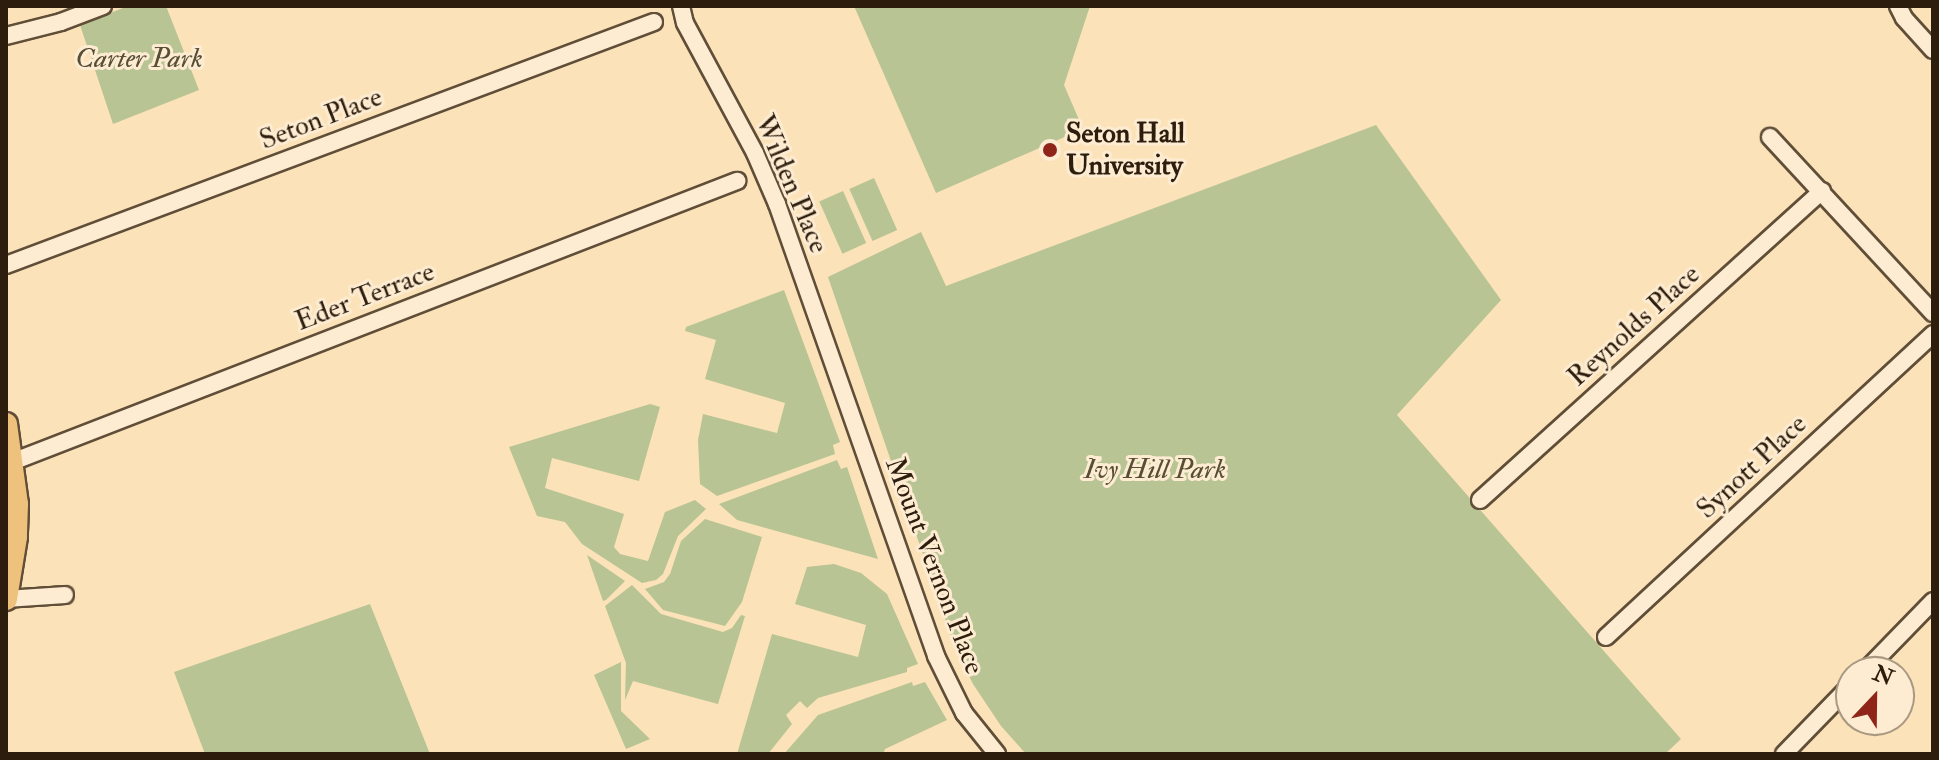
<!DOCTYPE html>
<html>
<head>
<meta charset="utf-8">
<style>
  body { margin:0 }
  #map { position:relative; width:1939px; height:760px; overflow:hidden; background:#fce2b9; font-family:"IM FELL Double Pica",serif }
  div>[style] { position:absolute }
  .green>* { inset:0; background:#b8c494; transform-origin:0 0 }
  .roads { filter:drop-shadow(2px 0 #604e38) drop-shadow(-2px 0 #604e38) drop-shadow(0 2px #604e38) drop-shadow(0 -2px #604e38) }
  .minor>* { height:16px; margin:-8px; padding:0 8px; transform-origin:8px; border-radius:8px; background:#fdecd2 }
  .major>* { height:22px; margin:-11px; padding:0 11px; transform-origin:11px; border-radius:11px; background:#eec17c }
  .dots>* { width:22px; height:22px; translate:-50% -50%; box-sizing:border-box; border:4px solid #fdecd2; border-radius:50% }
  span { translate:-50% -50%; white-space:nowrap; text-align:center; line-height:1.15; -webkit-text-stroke:6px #fdecd2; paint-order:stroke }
  .park-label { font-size:28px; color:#564f36; font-style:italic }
  .street-label { font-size:28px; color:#2c1d0d }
  .poi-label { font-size:28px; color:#2c1d0d; font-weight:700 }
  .left { translate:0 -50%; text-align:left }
  .frame { position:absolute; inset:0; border:8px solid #2c1d0d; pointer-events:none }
  .north { position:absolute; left:1835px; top:656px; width:80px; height:80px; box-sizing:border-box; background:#fdecd2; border:2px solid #a99983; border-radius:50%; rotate:22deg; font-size:22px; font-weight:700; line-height:32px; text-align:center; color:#2c1d0d }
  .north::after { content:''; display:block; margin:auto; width:28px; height:36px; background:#8f2418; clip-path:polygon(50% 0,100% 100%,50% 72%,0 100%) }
</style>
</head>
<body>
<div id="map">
  <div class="green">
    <div style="clip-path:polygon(128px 6px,166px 6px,199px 90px,113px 124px,80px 25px)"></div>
    <div style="clip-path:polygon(854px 6px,1090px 6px,1064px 85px,1083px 129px,936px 193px)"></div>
    <div style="clip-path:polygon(1376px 125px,1501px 300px,1397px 415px,1681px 739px,1665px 754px,1026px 754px,1001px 726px,973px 684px,955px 648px,828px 277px,921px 232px,946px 286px)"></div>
    <div style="left:874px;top:178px;width:57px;height:27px;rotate:66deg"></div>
    <div style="left:843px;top:191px;width:57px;height:26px;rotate:66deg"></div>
    <div style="clip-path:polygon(784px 290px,840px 442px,833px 445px,835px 454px,717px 496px,700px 484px,698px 440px,703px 414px,777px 433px,785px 403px,705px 379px,716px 340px,685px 331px,686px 327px)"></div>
    <div style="clip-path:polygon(650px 404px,660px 407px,639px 481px,552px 458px,545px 488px,624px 514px,614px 547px,620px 554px,648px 561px,665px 512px,695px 500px,706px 509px,678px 536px,663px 574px,656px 580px,642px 583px,582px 544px,565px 522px,537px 516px,509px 447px)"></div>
    <div style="clip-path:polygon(837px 460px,841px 469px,847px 467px,878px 559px,737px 520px,719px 504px)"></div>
    <div style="clip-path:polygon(705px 519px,762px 537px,742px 602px,725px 626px,663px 610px,645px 589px,664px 582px,670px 574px,681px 541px)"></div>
    <div style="clip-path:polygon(587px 555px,625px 581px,606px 600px,603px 601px)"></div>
    <div style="clip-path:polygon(834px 564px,861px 573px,887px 594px,918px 664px,907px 668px,907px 672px,818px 698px,807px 708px,800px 701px,786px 715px,792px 724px,768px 754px,737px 754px,772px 634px,858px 657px,866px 625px,795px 604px,807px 567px)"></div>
    <div style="clip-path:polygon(632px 585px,661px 614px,723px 632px,732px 628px,741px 615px,745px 616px,718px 704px,633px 681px,625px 700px,626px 663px,605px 606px)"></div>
    <div style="clip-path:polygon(370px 604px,430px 754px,205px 754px,174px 672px)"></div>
    <div style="clip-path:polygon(621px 662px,621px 711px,650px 739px,626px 749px,594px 675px)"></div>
    <div style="clip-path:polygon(912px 682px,913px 686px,925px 682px,947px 720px,885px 749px,883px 754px,784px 754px,818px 715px)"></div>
  </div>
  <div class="roads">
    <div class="minor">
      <div style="left:681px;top:6px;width:17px;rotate:77deg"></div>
      <div style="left:685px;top:23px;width:148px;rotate:61.7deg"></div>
      <div style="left:755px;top:153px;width:56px;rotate:66.7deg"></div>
      <div style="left:777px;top:204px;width:479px;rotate:70.6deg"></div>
      <div style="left:936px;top:656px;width:64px;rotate:63.8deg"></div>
      <div style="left:964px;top:713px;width:53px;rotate:51.2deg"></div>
      <div style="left:1898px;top:6px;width:13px;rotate:63deg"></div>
      <div style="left:1904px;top:18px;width:43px;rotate:47.8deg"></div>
      <div style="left:6px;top:36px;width:57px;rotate:-14.3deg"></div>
      <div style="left:61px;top:22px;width:45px;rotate:-20.9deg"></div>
      <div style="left:1770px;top:137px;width:240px;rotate:47.2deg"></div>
      <div style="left:6px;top:265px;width:692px;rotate:-20.56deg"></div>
      <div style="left:12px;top:462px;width:778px;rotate:-21.19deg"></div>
      <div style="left:1480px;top:500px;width:461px;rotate:-42.1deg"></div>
      <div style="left:6px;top:599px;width:59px;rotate:-3.9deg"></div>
      <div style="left:1606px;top:637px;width:446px;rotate:-42.8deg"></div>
      <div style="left:1864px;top:672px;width:99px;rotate:-45.8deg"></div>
      <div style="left:1784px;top:754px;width:96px;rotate:-45.8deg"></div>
    </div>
    <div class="major">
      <div style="left:6px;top:424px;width:81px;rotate:82.2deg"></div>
      <div style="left:17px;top:504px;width:33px;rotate:92deg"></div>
      <div style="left:16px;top:537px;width:63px;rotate:99.2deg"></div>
    </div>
  </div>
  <div class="dots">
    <div style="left:1050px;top:150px;background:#8f2418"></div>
  </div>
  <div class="park-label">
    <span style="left:139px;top:59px">Carter Park</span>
    <span style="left:1155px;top:470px">Ivy Hill Park</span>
  </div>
  <div class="street-label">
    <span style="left:321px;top:119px;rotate:-21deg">Seton Place</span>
    <span style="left:791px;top:184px;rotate:67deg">Wilden Place</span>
    <span style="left:365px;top:297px;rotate:-21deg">Eder Terrace</span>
    <span style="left:1634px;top:326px;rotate:-42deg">Reynolds Place</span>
    <span style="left:1752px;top:467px;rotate:-43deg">Synott Place</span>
    <span style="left:934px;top:566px;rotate:69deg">Mount Vernon Place</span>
  </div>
  <div class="poi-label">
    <span class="left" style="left:1066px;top:150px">Seton Hall<br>University</span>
  </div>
  <div class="frame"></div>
  <div class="north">N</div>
</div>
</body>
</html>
